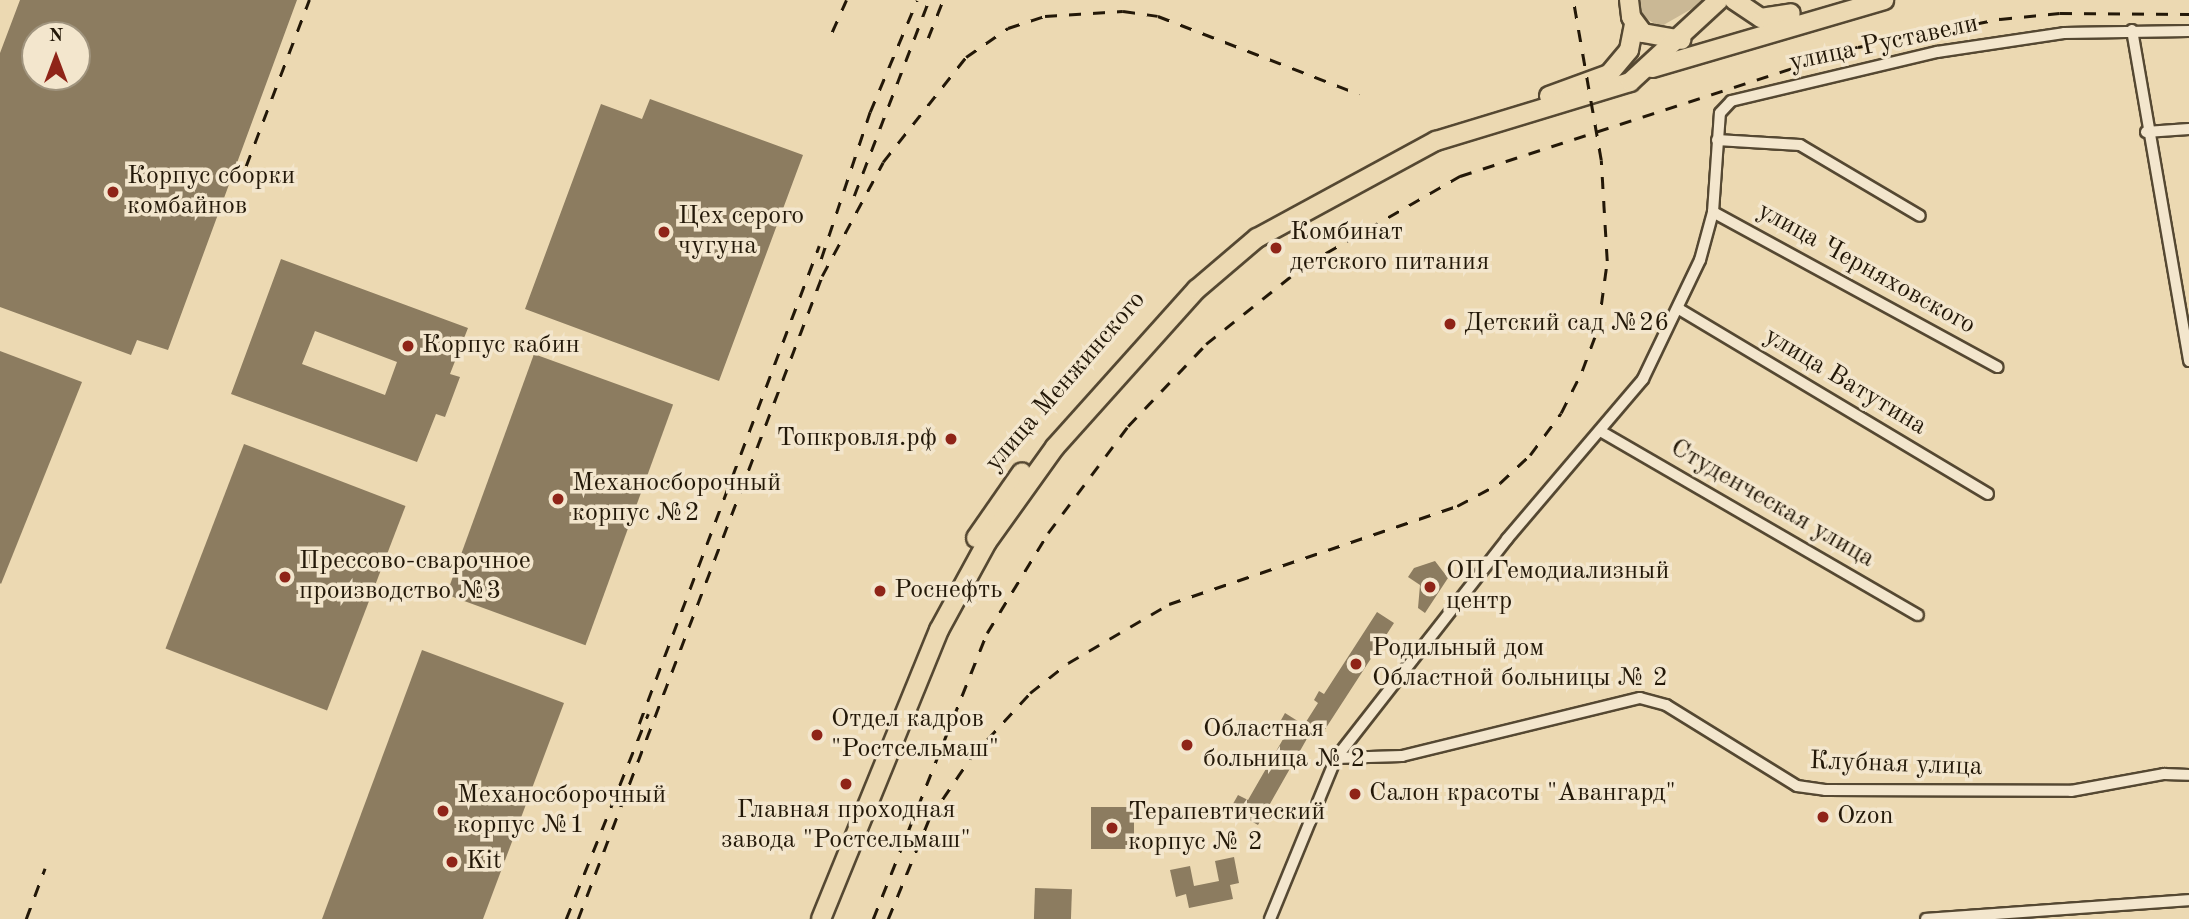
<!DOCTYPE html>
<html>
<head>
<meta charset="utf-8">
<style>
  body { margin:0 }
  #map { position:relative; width:2189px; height:919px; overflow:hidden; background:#ecd9b2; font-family:"Old Standard TT",serif }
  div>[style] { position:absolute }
  .green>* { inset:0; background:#cab895 }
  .building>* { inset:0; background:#8c7c60; transform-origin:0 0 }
  .roads { filter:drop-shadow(2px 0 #554832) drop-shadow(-2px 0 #554832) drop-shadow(0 2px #554832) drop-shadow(0 -2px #554832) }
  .minor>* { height:10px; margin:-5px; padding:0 5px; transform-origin:5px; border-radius:5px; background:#f3e6cd }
  .primary>* { height:18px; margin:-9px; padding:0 9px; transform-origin:9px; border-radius:9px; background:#ecd9b2 }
  .rail>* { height:2.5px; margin-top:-1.25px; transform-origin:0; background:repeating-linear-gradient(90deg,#231808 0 12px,transparent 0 24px) }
  .dots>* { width:19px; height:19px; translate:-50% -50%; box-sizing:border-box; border:4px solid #f3e6cd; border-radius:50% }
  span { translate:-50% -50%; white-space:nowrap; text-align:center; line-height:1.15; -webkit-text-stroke:7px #f3e6cd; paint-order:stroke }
  .street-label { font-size:26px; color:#231808 }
  .poi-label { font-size:26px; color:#231808 }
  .left { translate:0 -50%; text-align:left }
  .right { translate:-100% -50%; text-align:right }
  .north { position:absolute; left:21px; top:21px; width:70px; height:70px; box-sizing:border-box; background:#f3e6cd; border:2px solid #a0947e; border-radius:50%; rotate:0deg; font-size:19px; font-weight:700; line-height:28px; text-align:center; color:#231808 }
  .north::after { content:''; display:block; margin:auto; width:24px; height:32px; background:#8f2418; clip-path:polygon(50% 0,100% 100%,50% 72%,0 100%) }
</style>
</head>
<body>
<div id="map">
  <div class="green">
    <div style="clip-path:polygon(1640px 0,1707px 0,1660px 27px,1642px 16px)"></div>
  </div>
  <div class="building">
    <div style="clip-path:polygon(evenodd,20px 0,297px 0,168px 350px,137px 340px,131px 355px,0 307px,0 53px,20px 0,35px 35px,77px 35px,77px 77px,35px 77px,35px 35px)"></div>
    <div style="clip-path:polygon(650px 99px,803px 155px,719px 381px,525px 309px,601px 104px,642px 119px)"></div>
    <div style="clip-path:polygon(evenodd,281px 259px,468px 328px,450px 374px,460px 377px,445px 417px,436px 414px,417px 462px,231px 394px,281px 259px,315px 331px,397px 362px,385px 395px,302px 364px,315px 331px)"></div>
    <div style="clip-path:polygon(0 351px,82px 382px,1px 584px,0 583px)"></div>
    <div style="left:534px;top:354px;width:148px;height:256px;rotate:20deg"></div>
    <div style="left:244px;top:444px;width:173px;height:219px;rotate:21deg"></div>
    <div style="clip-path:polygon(1435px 561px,1448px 578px,1425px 613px,1418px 608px,1420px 585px,1408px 577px,1414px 568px)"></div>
    <div style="clip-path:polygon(1377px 612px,1394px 623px,1322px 734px,1313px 728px,1258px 825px,1230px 809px,1238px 795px,1248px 800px,1286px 734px,1276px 729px,1285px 713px,1304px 725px,1318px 703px,1314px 700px,1319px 691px,1324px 694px)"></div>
    <div style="clip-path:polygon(422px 650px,564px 703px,483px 919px,322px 919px)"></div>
    <div style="left:1091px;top:807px;width:43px;height:42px"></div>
    <div style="clip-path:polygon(1234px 857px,1239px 883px,1230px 885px,1233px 899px,1189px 908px,1186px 894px,1176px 897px,1170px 870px,1190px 866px,1194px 886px,1219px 881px,1215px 861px)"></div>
    <div style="left:1035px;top:888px;width:37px;height:31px;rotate:2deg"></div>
  </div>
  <div class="roads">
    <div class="minor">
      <div style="left:2132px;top:30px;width:336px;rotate:80.2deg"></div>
      <div style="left:2146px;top:132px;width:43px;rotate:-4deg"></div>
      <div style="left:1717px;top:140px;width:83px;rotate:3.4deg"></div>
      <div style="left:1800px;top:145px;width:139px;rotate:30.6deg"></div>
      <div style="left:1713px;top:212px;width:324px;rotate:28.6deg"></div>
      <div style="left:1679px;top:309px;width:360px;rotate:30.9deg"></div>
      <div style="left:1602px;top:432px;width:365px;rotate:30.1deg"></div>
      <div style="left:1336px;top:758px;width:66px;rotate:-1.7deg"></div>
      <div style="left:1402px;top:756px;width:245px;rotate:-13.7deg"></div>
      <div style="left:1640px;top:698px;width:27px;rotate:15deg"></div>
      <div style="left:1666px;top:705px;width:154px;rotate:31.7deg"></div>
      <div style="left:1797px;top:786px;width:28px;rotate:8deg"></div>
      <div style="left:1825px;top:790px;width:246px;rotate:0.2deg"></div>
      <div style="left:2071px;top:791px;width:95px;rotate:-10.4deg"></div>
      <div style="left:2164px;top:774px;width:25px;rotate:2deg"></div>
      <div style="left:1270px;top:919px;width:174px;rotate:-67.7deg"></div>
      <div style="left:1336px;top:758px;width:278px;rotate:-52deg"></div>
      <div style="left:1507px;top:539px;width:210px;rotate:-49.6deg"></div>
      <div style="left:1643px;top:379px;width:132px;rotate:-64.4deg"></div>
      <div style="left:1700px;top:260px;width:50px;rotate:-74.8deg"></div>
      <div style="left:1713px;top:212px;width:99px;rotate:-86deg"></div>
      <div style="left:1720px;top:113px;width:16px;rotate:-47deg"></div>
      <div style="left:1731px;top:101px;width:212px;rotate:-13.4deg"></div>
      <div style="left:1937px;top:52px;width:128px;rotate:-8.5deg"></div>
      <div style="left:2064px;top:33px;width:125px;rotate:-0.9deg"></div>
      <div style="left:1926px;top:919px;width:264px;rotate:-4.1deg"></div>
    </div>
    <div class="primary">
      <div style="left:1629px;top:0;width:17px;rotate:83deg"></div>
      <div style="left:1631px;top:17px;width:20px;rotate:53deg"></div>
      <div style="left:1643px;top:33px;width:39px;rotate:10deg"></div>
      <div style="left:1734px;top:0;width:32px;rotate:34deg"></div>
      <div style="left:1761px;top:18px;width:30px;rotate:-9deg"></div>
      <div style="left:1652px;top:68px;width:242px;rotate:-16.3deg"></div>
      <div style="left:1549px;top:96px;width:64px;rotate:-20.1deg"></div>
      <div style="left:1609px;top:74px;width:31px;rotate:-50deg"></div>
      <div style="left:1629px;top:50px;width:26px;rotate:-79deg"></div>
      <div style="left:976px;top:538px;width:80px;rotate:-55.1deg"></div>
      <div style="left:821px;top:919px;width:312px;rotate:-67.8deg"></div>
      <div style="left:939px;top:630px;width:100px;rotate:-61.4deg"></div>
      <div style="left:987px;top:542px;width:117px;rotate:-54.4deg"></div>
      <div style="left:1055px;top:447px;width:212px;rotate:-48.1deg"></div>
      <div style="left:1197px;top:289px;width:79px;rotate:-40.4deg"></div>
      <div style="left:1257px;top:238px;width:204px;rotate:-28.5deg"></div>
      <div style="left:1436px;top:141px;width:203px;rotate:-16.9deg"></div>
      <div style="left:1630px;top:82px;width:121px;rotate:-42.7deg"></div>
    </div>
  </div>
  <div class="rail">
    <div style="left:832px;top:32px;width:35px;rotate:-66deg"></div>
    <div style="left:928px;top:38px;width:41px;rotate:-68.5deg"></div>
    <div style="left:246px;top:166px;width:178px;rotate:-69.2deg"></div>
    <div style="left:854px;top:196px;width:210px;rotate:-69.1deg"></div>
    <div style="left:821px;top:259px;width:155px;rotate:-71.6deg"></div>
    <div style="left:870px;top:112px;width:121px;rotate:-67.2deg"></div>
    <div style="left:639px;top:724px;width:511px;rotate:-69.37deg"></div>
    <div style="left:26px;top:919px;width:54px;rotate:-69.6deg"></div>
    <div style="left:566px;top:919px;width:221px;rotate:-68.2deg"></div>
    <div style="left:578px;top:919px;width:688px;rotate:-69.22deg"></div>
    <div style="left:822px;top:276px;width:129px;rotate:-61.8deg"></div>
    <div style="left:883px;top:162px;width:134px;rotate:-51.7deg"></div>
    <div style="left:966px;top:57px;width:51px;rotate:-34.6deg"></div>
    <div style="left:1008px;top:28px;width:39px;rotate:-18deg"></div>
    <div style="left:1045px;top:16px;width:78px;rotate:-3.7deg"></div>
    <div style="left:1123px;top:11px;width:35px;rotate:8deg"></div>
    <div style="left:1158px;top:16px;width:216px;rotate:21.2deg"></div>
    <div style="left:873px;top:919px;width:308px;rotate:-68.3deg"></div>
    <div style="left:987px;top:633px;width:117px;rotate:-58.6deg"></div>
    <div style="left:1048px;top:533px;width:134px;rotate:-53.2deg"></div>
    <div style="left:1128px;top:426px;width:113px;rotate:-46.4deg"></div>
    <div style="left:1206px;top:344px;width:127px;rotate:-38.6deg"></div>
    <div style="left:1305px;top:265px;width:179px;rotate:-29.9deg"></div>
    <div style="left:1460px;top:176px;width:418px;rotate:-18deg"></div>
    <div style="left:1858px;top:47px;width:145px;rotate:-11.2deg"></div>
    <div style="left:2000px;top:19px;width:60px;rotate:-5.7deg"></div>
    <div style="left:2060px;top:13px;width:129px;rotate:0.4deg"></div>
    <div style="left:888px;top:919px;width:108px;rotate:-67.7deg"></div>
    <div style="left:929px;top:819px;width:75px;rotate:-55.9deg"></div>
    <div style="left:971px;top:757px;width:87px;rotate:-47.3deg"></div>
    <div style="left:1030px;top:693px;width:48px;rotate:-38.3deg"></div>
    <div style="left:1068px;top:663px;width:117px;rotate:-30.3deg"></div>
    <div style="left:1169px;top:604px;width:304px;rotate:-18.8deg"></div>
    <div style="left:1457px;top:506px;width:49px;rotate:-28.1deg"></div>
    <div style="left:1500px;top:483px;width:41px;rotate:-43deg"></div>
    <div style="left:1530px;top:455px;width:52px;rotate:-53.6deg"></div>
    <div style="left:1561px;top:413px;width:47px;rotate:-63.4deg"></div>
    <div style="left:1582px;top:371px;width:46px;rotate:-69.6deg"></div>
    <div style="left:1598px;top:328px;width:68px;rotate:-82.3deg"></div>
    <div style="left:1607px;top:261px;width:101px;rotate:-93.4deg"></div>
    <div style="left:1601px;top:160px;width:162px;rotate:-99.9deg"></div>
  </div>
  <div class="dots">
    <div style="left:113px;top:192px;background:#8f2418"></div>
    <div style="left:664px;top:232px;background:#8f2418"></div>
    <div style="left:1276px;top:248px;background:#8f2418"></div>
    <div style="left:1450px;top:324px;background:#8f2418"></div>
    <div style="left:408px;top:346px;background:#8f2418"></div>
    <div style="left:951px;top:439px;background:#8f2418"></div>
    <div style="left:558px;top:499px;background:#8f2418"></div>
    <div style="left:285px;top:577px;background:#8f2418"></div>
    <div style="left:1430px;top:587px;background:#8f2418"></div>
    <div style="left:880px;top:591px;background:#8f2418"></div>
    <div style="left:1356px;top:664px;background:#8f2418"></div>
    <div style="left:817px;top:735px;background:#8f2418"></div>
    <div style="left:1187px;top:745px;background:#8f2418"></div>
    <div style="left:846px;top:784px;background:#8f2418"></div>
    <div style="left:1355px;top:794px;background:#8f2418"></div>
    <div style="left:443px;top:811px;background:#8f2418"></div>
    <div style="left:1823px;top:817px;background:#8f2418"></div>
    <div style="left:1112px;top:828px;background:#8f2418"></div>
    <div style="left:452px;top:862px;background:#8f2418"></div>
  </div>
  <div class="street-label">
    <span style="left:1884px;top:44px;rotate:-12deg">улица Руставели</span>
    <span style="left:1866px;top:269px;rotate:29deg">улица Черняховского</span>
    <span style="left:1066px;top:382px;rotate:-49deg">улица Менжинского</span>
    <span style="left:1845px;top:382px;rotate:31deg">улица Ватутина</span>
    <span style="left:1772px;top:504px;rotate:30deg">Студенческая улица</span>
    <span style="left:1896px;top:765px;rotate:2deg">Клубная улица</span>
  </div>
  <div class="poi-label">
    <span class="left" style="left:127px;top:192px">Корпус сборки<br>комбайнов</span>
    <span class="left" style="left:678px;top:232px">Цех серого<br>чугуна</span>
    <span class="left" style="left:1290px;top:248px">Комбинат<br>детского питания</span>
    <span class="left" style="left:1464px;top:324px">Детский сад №26</span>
    <span class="left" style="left:422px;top:346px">Корпус кабин</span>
    <span class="right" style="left:937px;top:439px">Топкровля.рф</span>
    <span class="left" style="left:572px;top:499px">Механосборочный<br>корпус №2</span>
    <span class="left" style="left:299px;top:577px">Прессово-сварочное<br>производство №3</span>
    <span class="left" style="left:1446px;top:587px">ОП Гемодиализный<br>центр</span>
    <span class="left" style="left:894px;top:591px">Роснефть</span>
    <span class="left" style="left:1372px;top:664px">Родильный дом<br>Областной больницы № 2</span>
    <span class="left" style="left:831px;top:735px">Отдел кадров<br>"Ростсельмаш"</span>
    <span class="left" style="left:1203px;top:745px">Областная<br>больница № 2</span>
    <span class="left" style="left:1369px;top:794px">Салон красоты "Авангард"</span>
    <span class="left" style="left:457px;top:811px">Механосборочный<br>корпус №1</span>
    <span style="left:846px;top:826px">Главная проходная<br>завода "Ростсельмаш"</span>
    <span class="left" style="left:1128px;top:828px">Терапевтический<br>корпус № 2</span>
    <span class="left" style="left:1837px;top:817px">Ozon</span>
    <span class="left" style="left:466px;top:862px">Kit</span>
  </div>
  <div class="north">N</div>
</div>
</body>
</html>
